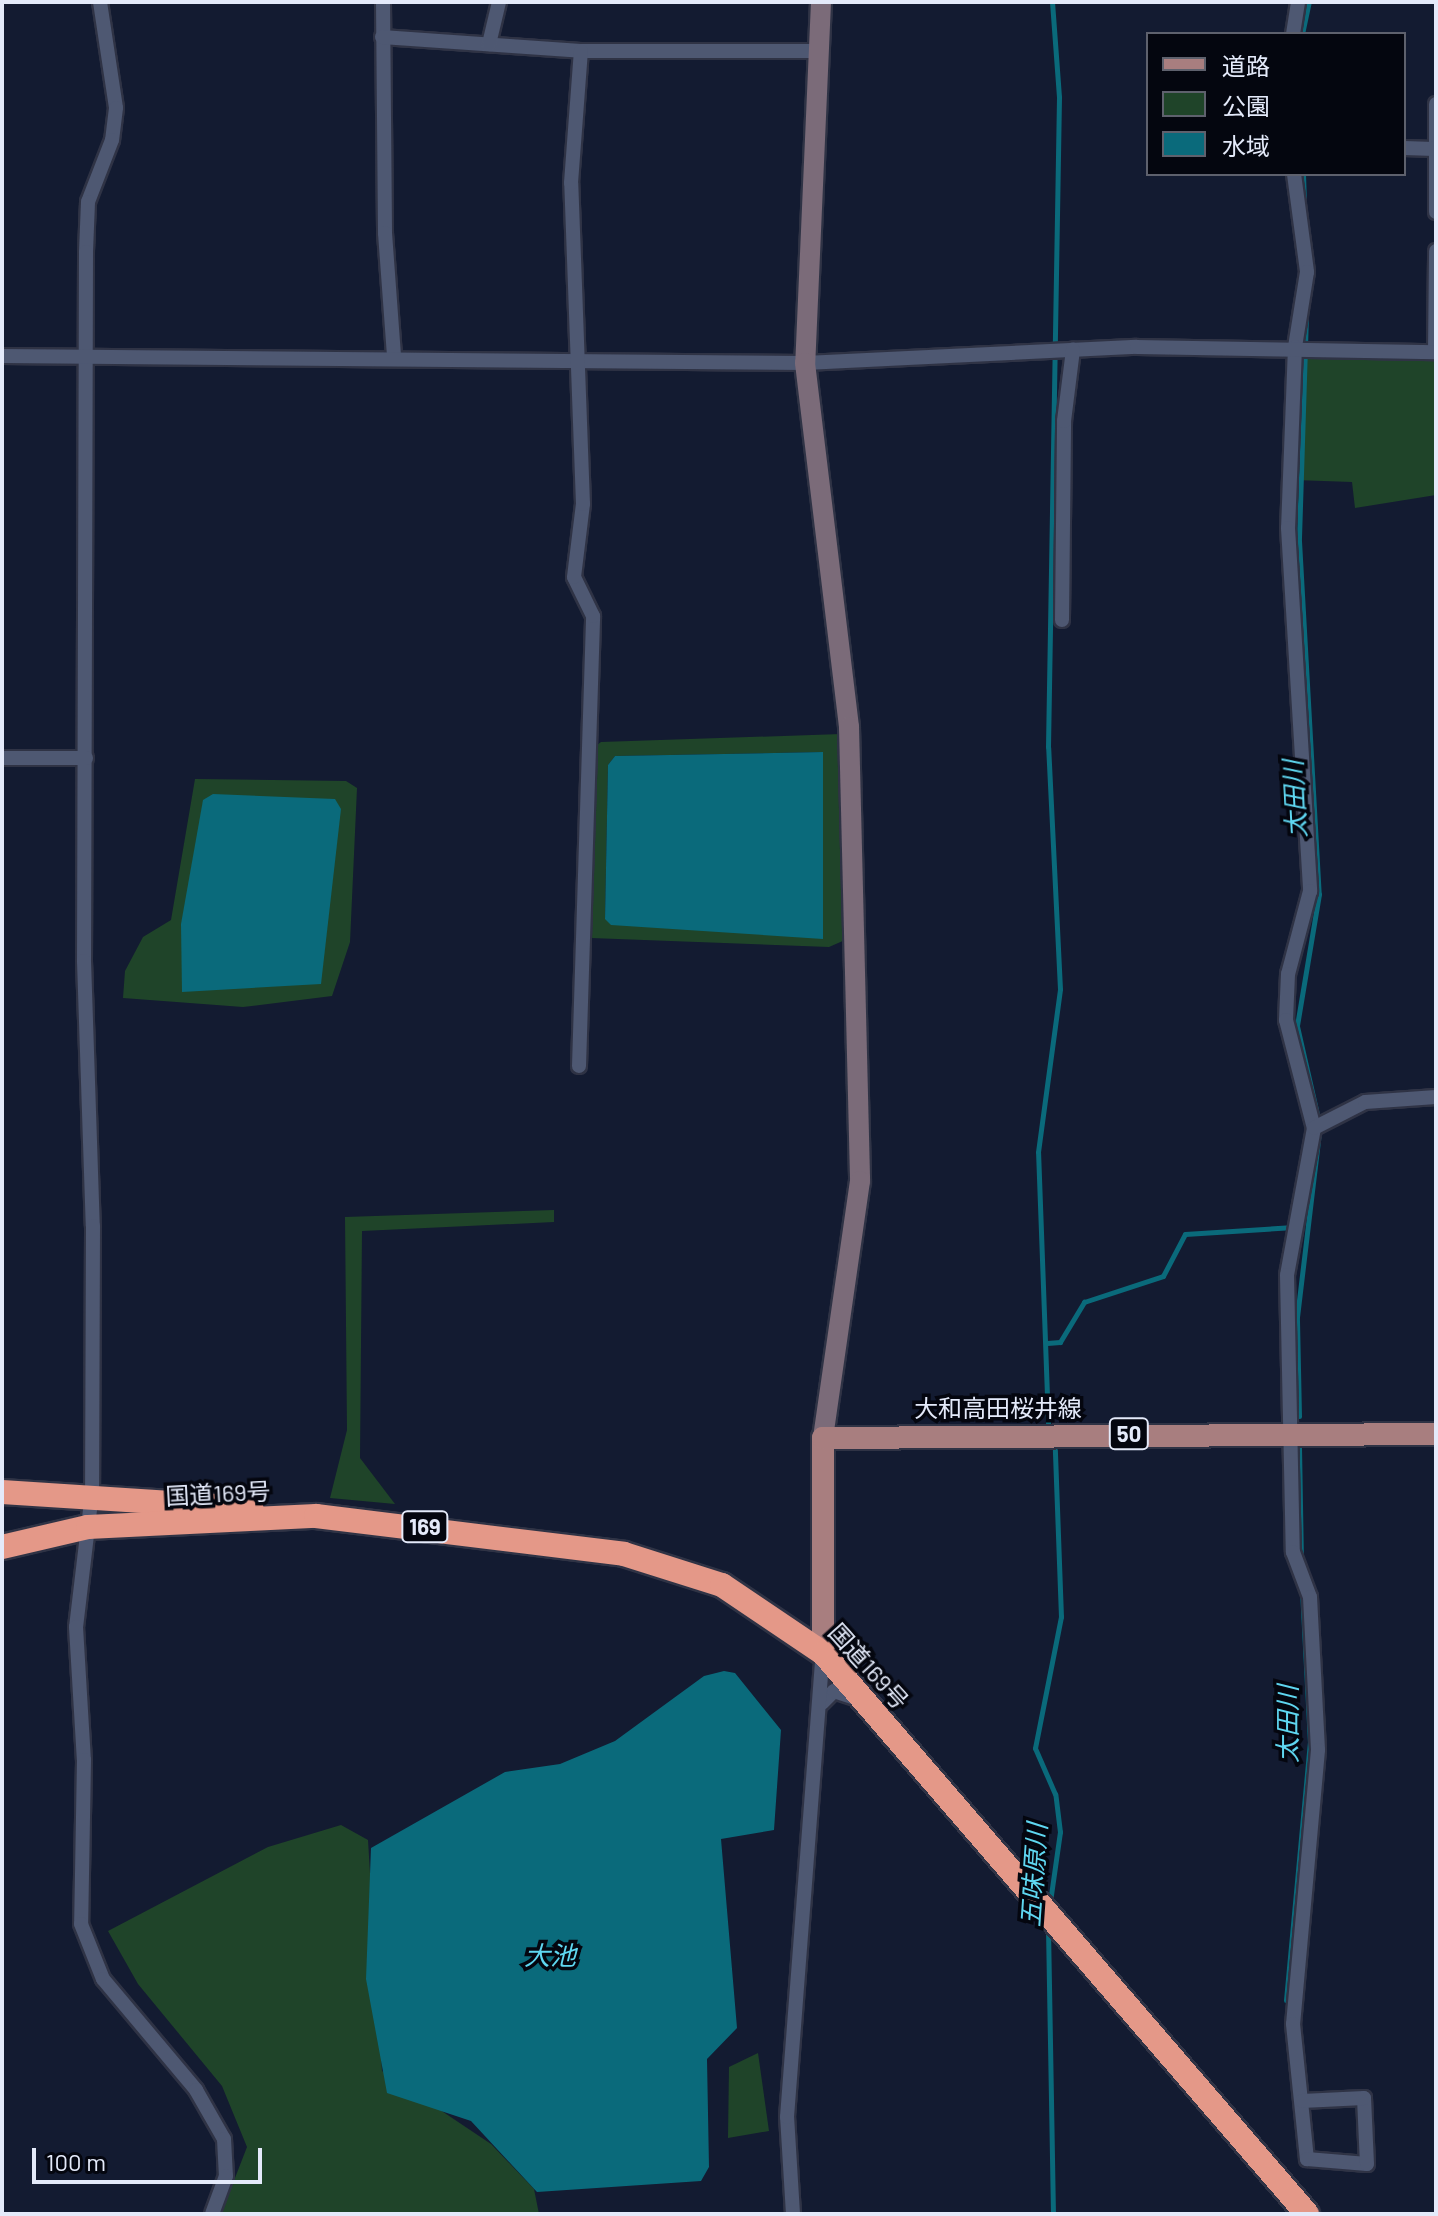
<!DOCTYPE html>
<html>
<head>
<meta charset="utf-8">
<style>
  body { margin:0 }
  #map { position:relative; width:1438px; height:2216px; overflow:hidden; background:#131b31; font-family:Barlow,"Noto Sans JP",sans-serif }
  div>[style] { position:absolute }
  .green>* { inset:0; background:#1f4429 }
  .water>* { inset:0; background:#0a6a7b }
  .stream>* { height:5px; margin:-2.5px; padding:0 2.5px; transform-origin:2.5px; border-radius:2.5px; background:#0a6a7b }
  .roads { filter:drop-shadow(2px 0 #2f3345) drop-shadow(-2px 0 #2f3345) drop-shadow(0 2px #2f3345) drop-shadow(0 -2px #2f3345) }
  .street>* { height:14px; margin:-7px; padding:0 7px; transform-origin:7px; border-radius:7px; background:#4e5872 }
  .secondary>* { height:20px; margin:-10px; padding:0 10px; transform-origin:10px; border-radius:10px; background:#7b6b79 }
  .primary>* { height:22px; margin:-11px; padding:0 11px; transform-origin:11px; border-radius:11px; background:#a87e7f }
  .highway>* { height:24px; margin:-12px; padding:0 12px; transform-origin:12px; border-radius:12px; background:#e49888 }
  span { translate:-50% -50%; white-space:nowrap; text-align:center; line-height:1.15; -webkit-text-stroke:7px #04060f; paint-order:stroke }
  .shield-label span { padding:2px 6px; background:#04060f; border:2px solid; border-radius:6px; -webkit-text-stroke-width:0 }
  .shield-label { font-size:22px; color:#e4eafa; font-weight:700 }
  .street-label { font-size:24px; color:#e4eafa }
  .water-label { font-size:26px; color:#5fd7f1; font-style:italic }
  .frame { position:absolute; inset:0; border:4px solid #e4eafa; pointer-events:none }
  .legend { position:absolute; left:1146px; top:32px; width:260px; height:144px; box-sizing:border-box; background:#04060f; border:2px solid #5e616d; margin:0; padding:10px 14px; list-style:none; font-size:24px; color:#e4eafa }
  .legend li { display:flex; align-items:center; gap:16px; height:40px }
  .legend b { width:40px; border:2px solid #5e616d }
  .scale { position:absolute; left:32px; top:2148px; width:230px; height:36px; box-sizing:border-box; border:4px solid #e4eafa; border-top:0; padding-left:10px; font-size:24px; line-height:28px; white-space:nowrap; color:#e4eafa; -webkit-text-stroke:6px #04060f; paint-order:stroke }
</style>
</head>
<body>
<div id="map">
  <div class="green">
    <div style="clip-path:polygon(1300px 355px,1436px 359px,1436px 495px,1355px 508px,1352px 482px,1295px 480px)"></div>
    <div style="clip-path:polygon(evenodd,841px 734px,845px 940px,829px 947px,591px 938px,593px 748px,601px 742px,841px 734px,823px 752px,822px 832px,605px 919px,608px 765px,615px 756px,823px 752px)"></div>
    <div style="clip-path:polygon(195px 779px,346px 781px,357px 788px,350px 942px,332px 996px,243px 1007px,123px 998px,125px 971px,143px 937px,171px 920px)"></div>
    <div style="clip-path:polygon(554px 1210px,554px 1222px,362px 1231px,360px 1458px,395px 1504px,330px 1498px,347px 1430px,345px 1217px)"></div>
    <div style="clip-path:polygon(341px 1825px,368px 1840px,382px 2071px,491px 2144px,534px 2189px,539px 2214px,221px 2214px,247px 2147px,222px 2086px,138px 1984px,108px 1931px,268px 1847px)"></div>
    <div style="clip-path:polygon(758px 2053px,769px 2131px,728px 2138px,729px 2067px)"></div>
  </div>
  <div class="water">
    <div style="clip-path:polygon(823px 752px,823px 939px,611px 925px,605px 919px,608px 765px,615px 756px)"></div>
    <div style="clip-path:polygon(213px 794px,335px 799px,341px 809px,321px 984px,182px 992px,181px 924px,203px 800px)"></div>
    <div style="clip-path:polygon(724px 1671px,735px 1673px,781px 1730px,774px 1830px,721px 1839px,737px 2028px,707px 2059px,709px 2167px,701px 2181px,537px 2192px,471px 2121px,387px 2093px,366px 1979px,371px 1848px,505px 1772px,560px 1764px,615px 1741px,704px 1676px)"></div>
  </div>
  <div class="stream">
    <div style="left:1302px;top:34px;width:33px;rotate:-78deg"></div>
    <div style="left:1303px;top:174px;width:23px;rotate:88deg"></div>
    <div style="left:1306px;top:315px;width:226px;rotate:91.8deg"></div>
    <div style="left:1299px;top:541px;width:354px;rotate:86.8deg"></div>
    <div style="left:1319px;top:894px;width:134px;rotate:99.5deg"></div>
    <div style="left:1297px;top:1026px;width:99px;rotate:77.2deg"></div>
    <div style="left:1047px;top:1343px;width:13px;rotate:-4deg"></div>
    <div style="left:1060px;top:1342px;width:47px;rotate:-59deg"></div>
    <div style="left:1084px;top:1302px;width:83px;rotate:-18.2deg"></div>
    <div style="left:1163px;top:1276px;width:47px;rotate:-62.4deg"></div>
    <div style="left:1185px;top:1234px;width:109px;rotate:-3.7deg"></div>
    <div style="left:1299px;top:1416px;width:99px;rotate:-91.2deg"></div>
    <div style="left:1297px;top:1317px;width:185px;rotate:-83.2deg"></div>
    <div style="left:1048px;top:1423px;width:271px;rotate:-92.1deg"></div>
    <div style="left:1038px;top:1152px;width:164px;rotate:-82.3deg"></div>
    <div style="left:1060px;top:989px;width:242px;rotate:-92.8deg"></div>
    <div style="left:1048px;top:747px;width:650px;rotate:-89.03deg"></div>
    <div style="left:1059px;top:97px;width:95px;rotate:-94.2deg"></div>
    <div style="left:1299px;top:1447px;width:113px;rotate:89deg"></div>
    <div style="left:1050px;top:1902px;width:71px;rotate:-81.9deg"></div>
    <div style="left:1060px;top:1832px;width:38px;rotate:-97deg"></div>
    <div style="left:1055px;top:1794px;width:50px;rotate:-113.5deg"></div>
    <div style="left:1035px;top:1748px;width:134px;rotate:-78.8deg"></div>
    <div style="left:1061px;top:1617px;width:167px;rotate:-92.1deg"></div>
    <div style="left:1048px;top:1928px;width:286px;rotate:89deg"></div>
    <div style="left:1286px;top:2000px;width:258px;rotate:-84.7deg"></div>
    <div style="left:1310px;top:1743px;width:153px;rotate:-93deg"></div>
  </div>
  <div class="roads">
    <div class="street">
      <div style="left:100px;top:2px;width:107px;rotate:81.4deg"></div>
      <div style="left:116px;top:108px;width:32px;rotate:97deg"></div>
      <div style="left:112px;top:140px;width:66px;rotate:111.2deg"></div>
      <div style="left:88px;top:202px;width:50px;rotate:92.3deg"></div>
      <div style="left:86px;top:252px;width:709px;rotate:90.16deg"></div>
      <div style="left:84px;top:961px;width:265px;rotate:88.1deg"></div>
      <div style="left:93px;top:1226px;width:267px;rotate:90.2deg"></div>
      <div style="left:92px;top:1493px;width:135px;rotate:96.8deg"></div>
      <div style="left:76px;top:1627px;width:133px;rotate:86.6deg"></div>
      <div style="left:84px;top:1760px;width:164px;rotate:91deg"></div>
      <div style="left:81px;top:1924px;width:59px;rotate:68.2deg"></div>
      <div style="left:103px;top:1979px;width:145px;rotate:50deg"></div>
      <div style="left:196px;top:2090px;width:56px;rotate:60.3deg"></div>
      <div style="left:224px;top:2139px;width:37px;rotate:87deg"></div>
      <div style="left:226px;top:2176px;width:40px;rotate:110.2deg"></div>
      <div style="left:383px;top:2px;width:231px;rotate:89.5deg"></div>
      <div style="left:385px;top:233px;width:123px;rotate:85.8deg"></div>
      <div style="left:1293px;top:34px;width:32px;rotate:-81deg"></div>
      <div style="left:382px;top:37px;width:199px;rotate:4deg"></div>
      <div style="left:581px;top:51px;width:239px"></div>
      <div style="left:489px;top:44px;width:43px;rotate:-76.6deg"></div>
      <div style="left:1436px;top:104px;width:108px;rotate:90deg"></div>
      <div style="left:1404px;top:148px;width:30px;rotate:2deg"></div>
      <div style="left:1294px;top:174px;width:99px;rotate:82.4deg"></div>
      <div style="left:1307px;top:272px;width:76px;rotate:99.1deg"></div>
      <div style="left:1295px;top:347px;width:181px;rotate:92.2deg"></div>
      <div style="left:1288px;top:528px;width:364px;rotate:86.5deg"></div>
      <div style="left:1310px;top:891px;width:86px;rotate:104.8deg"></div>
      <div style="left:1288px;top:974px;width:46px;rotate:92.5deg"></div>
      <div style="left:1286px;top:1020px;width:112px;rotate:75.5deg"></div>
      <div style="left:1314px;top:1128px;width:149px;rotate:100.4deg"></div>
      <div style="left:1287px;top:1275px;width:277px;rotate:88.8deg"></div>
      <div style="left:1293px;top:1552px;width:48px;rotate:69.3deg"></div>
      <div style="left:1310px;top:1597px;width:153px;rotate:87deg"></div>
      <div style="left:1318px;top:1750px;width:275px;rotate:95.2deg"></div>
      <div style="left:1293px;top:2024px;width:136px;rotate:84.1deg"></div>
      <div style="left:1307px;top:2159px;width:60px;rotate:4.8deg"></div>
      <div style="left:1367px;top:2164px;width:66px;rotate:-92.6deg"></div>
      <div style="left:1364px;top:2098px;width:62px;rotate:177.2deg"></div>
      <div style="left:1435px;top:352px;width:101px;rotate:-89.4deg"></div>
      <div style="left:2px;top:356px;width:803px;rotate:0.5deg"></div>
      <div style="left:805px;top:363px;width:332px;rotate:-2.8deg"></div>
      <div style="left:1137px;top:347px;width:299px;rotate:1deg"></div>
      <div style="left:1062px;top:620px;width:199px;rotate:-89.4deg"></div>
      <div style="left:1064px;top:421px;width:72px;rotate:-82.8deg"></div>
      <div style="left:2px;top:758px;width:84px"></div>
      <div style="left:579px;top:1066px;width:450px;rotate:-88.2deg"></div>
      <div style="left:593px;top:616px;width:43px;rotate:-116deg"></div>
      <div style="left:574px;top:577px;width:74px;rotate:-83deg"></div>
      <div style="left:583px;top:504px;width:321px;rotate:-92.1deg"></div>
      <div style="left:571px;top:183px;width:132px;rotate:-85.7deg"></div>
      <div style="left:1314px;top:1128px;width:57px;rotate:-27deg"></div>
      <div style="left:1365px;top:1102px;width:71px;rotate:-4deg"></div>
      <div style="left:822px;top:1703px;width:17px;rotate:-45deg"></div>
      <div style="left:834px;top:1691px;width:25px;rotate:18deg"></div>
      <div style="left:793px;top:2214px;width:97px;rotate:-93.5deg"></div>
      <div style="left:787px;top:2117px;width:465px;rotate:-85.6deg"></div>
    </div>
    <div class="secondary">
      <div style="left:821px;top:2px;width:361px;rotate:92.5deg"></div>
      <div style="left:805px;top:363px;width:367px;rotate:83.1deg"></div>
      <div style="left:849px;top:727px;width:454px;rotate:88.6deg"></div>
      <div style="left:860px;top:1181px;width:260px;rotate:98.2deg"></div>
    </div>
    <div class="primary">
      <div style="left:823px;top:1653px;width:215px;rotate:-90deg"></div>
      <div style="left:823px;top:1438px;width:613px;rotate:-0.37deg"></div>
    </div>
    <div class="highway">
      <div style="left:2px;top:1492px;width:250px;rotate:3.7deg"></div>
      <div style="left:2px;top:1547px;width:88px;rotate:-13.1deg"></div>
      <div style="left:88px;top:1527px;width:228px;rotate:-2.8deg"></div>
      <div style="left:316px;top:1516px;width:310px;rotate:7deg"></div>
      <div style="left:624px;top:1554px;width:103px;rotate:17.6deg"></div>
      <div style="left:722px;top:1585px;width:122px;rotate:34deg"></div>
      <div style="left:823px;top:1653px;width:741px;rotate:49.21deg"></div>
    </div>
  </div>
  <div class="shield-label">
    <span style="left:1129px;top:1434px">50</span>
    <span style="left:425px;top:1527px">169</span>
  </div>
  <div class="street-label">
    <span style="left:998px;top:1408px">大和高田桜井線</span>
    <span style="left:218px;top:1493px;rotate:-3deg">国道169号</span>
    <span style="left:869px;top:1666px;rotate:48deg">国道169号</span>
  </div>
  <div class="water-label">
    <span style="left:1294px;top:799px;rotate:-93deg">太田川</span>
    <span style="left:1287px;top:1724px;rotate:-90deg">太田川</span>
    <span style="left:1033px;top:1875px;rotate:-86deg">五味原川</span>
    <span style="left:550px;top:1955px">大池</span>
  </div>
  <div class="frame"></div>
  <ul class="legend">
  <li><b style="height:10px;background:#a87e7f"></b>道路</li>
  <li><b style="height:22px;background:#1f4429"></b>公園</li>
  <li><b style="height:22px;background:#0a6a7b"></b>水域</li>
  </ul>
  <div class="scale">100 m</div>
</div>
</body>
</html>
